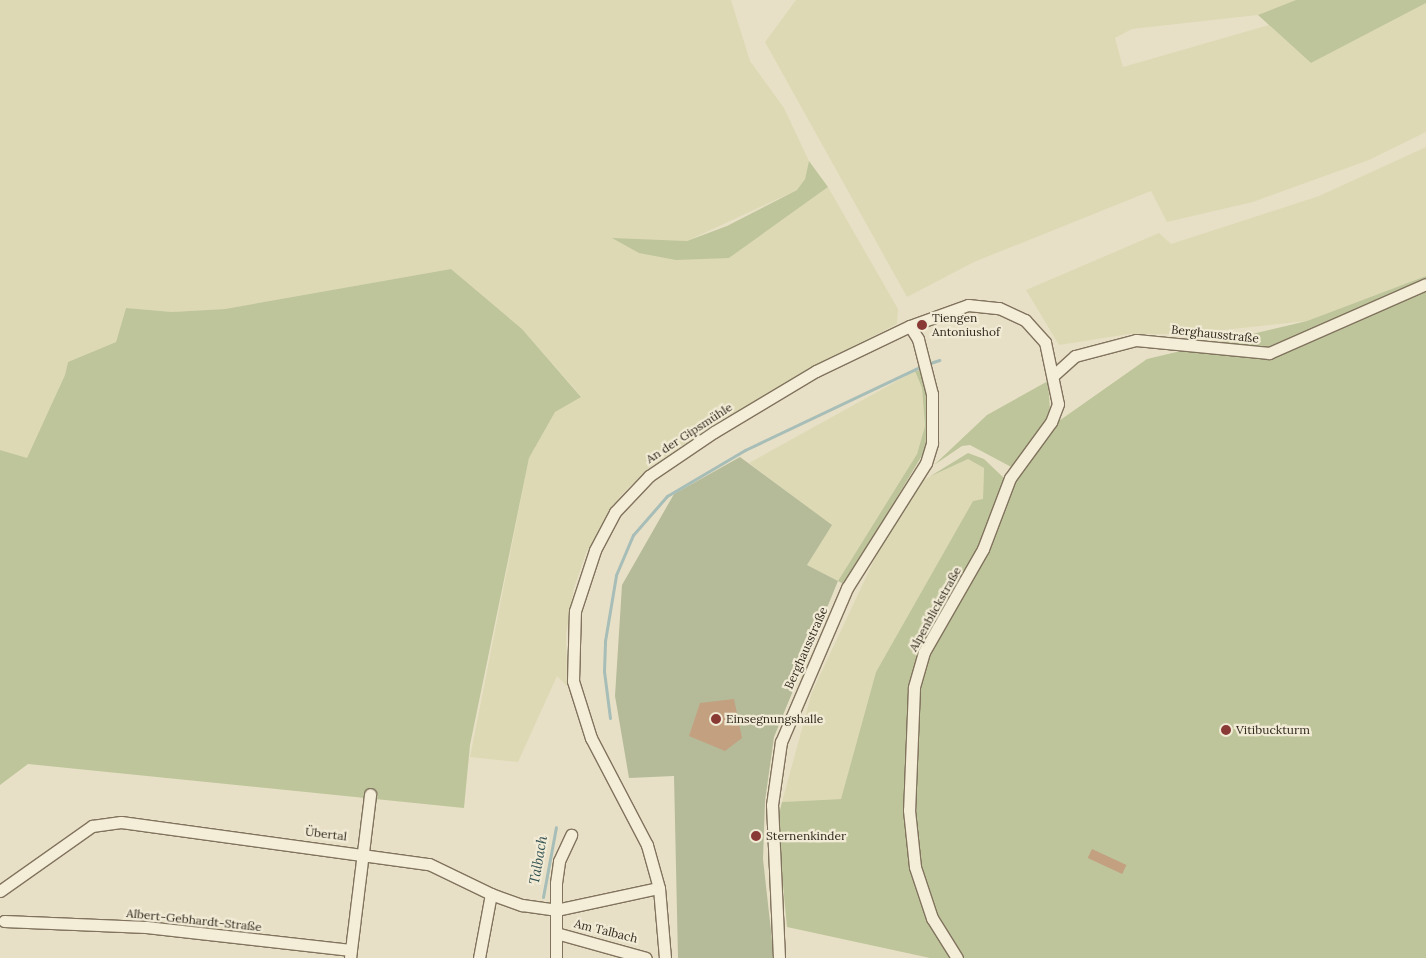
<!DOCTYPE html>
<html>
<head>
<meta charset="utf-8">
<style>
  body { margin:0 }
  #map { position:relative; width:1426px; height:958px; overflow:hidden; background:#e8e0c6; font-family:Lora,serif }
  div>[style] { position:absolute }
  .farmland>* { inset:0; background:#ddd9b4 }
  .green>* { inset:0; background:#bec59b }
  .cemetery>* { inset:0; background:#b5bb99 }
  .stream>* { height:3px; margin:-1.5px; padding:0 1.5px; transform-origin:1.5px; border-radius:1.5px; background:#a7bdb7 }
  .building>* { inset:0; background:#c2a080; transform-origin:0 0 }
  .roads { filter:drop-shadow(1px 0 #81735e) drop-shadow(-1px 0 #81735e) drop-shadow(0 1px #81735e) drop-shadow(0 -1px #81735e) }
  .minor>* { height:11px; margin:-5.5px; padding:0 5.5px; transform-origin:5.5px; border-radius:5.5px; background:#f4eed8 }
  .dots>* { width:14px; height:14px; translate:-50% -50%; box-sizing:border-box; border:2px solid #f1ead4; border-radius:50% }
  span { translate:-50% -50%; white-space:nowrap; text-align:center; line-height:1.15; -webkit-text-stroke:4.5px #f1ead4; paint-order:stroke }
  .poi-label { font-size:12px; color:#332a20 }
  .left { translate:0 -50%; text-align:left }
  .street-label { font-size:12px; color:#332a20 }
  .water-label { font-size:14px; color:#315151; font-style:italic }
</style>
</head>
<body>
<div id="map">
  <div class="farmland">
    <div style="clip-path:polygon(0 0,731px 0,750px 61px,784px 108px,809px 161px,805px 179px,797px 190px,687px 241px,614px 239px,729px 258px,828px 187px,898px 309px,897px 324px,814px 366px,710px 427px,650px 467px,621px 495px,586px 553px,574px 588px,566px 634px,567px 686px,557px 676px,518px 762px,470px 757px,529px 458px,555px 412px,581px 396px,522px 329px,451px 269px,225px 309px,172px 312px,126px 308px,116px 342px,68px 362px,65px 375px,27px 459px,0 450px)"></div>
    <div style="clip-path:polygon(796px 0,1296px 0,1258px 15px,1132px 29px,1115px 38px,1123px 67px,1269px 25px,1311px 63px,1426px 3px,1426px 132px,1369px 160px,1253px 202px,1167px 222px,1151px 191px,974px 262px,907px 297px,765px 42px)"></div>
    <div style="clip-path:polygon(1426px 147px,1426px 276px,1307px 321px,1186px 334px,1129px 334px,1059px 345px,1026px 290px,1159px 233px,1171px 244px,1319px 196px)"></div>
    <div style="clip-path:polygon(915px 371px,922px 388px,925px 426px,917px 454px,838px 581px,807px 565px,831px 525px,749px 463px)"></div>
    <div style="clip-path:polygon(968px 459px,984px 468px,983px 500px,973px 501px,876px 672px,841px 799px,782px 802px,812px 692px,901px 503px,912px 485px)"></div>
  </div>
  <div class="green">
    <div style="clip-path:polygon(1296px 0,1426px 0,1426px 3px,1311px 63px,1258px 15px)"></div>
    <div style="clip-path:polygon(809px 161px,828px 187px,729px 258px,676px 260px,639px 253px,612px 238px,687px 241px,727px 226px,797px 190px,805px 179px)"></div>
    <div style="clip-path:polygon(451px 269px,522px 329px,581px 397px,555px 412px,529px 458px,470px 745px,464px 808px,28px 764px,0 785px,0 450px,27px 458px,65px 375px,68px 362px,116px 342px,126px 308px,172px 312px,225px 309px)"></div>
    <div style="clip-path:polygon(1426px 276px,1426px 958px,930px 958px,787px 927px,777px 822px,782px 802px,841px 799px,876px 672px,973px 501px,983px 499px,984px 468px,968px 459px,929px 477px,968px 453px,984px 459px,1005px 479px,1015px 469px,970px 445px,962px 446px,934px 465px,987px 415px,1048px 381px,1050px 410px,1056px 423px,1147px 359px,1307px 321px)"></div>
    <div style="clip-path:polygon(923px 370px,929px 396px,927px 447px,845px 585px,838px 581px,917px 454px,925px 426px,922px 388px,915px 371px)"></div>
  </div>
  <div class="cemetery">
    <div style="clip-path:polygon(740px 457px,832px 525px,807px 565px,838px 581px,774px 737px,765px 801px,763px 859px,774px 958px,678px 958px,674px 776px,629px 778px,615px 696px,622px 585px,674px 494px)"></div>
  </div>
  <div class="stream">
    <div style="left:927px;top:364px;width:13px;rotate:-18deg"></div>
    <div style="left:610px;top:718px;width:47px;rotate:-97.3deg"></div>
    <div style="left:604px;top:671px;width:30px;rotate:-88deg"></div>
    <div style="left:605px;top:641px;width:67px;rotate:-80.5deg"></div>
    <div style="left:616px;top:575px;width:43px;rotate:-67deg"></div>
    <div style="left:633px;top:535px;width:52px;rotate:-48.9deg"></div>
    <div style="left:667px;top:496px;width:91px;rotate:-30.5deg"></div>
    <div style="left:745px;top:450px;width:196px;rotate:-25.4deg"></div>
    <div style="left:543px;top:897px;width:71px;rotate:-79.5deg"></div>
  </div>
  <div class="building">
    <div style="clip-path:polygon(734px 699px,742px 738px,725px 751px,689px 736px,700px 703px)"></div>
    <div style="left:1092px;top:849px;width:38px;height:10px;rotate:25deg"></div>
  </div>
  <div class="roads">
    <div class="minor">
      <div style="left:1055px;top:374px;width:27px;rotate:-42deg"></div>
      <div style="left:1075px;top:356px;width:63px;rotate:-14.7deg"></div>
      <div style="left:1136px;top:340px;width:134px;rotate:5.6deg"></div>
      <div style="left:1269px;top:353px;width:171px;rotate:-23.7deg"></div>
      <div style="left:0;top:891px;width:113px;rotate:-35.2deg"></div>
      <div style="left:92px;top:826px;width:29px;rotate:-8deg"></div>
      <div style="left:121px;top:822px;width:311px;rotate:7.8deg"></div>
      <div style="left:429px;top:864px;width:69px;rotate:25.8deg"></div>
      <div style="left:491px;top:894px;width:33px;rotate:20deg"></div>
      <div style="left:522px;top:905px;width:34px;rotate:8deg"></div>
      <div style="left:556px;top:910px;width:105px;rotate:-12.1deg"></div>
      <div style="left:4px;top:921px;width:142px;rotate:2.4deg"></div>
      <div style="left:146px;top:927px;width:206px;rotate:6.4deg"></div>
      <div style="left:556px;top:933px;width:93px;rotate:15.5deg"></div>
      <div style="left:350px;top:958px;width:165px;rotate:-83deg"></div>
      <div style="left:479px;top:958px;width:65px;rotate:-79.4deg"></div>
      <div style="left:556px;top:958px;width:75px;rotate:-90deg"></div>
      <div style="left:556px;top:883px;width:22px;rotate:-82deg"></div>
      <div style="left:559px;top:861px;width:29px;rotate:-65deg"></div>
      <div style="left:665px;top:958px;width:70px;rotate:-94.9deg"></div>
      <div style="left:659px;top:888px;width:45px;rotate:-105.6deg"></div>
      <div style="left:647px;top:845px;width:121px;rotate:-117.6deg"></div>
      <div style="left:591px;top:738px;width:60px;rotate:-107.5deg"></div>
      <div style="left:573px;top:681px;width:70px;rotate:-88.4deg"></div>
      <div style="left:575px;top:611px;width:64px;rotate:-71.8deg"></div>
      <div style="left:595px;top:550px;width:43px;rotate:-62.2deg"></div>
      <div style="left:615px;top:512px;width:50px;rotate:-46.6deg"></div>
      <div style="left:649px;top:476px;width:78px;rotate:-34.1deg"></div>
      <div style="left:714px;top:432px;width:119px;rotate:-30.9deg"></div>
      <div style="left:816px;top:371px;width:104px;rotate:-25.6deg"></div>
      <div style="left:910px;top:326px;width:62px;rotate:-19.9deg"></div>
      <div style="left:968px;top:305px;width:31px;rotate:6deg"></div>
      <div style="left:999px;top:308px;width:29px;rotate:25deg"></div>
      <div style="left:1025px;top:320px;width:30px;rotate:48deg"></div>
      <div style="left:1045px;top:342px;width:63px;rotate:78.2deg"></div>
      <div style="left:1058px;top:404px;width:19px;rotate:111deg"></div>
      <div style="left:1051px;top:422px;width:69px;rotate:126.2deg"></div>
      <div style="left:1010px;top:478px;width:76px;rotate:110.8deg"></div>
      <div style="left:983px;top:549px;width:119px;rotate:119.8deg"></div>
      <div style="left:924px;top:652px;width:37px;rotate:106deg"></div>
      <div style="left:914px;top:688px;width:122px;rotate:92.3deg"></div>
      <div style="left:909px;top:810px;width:57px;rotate:84deg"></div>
      <div style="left:915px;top:867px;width:54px;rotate:71.6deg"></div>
      <div style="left:932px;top:918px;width:47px;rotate:58deg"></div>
      <div style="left:779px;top:958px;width:153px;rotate:-92.6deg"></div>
      <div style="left:772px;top:805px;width:64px;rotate:-81.9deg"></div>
      <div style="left:781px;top:742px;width:168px;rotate:-66.8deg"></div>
      <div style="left:847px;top:588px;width:148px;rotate:-57.7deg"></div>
      <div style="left:926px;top:463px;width:21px;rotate:-73deg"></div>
      <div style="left:932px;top:443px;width:49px;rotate:-90deg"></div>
      <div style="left:932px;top:394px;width:57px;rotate:-104.3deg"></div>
      <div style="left:918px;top:339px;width:15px;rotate:-122deg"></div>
    </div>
  </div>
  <div class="dots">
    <div style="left:922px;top:325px;background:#893a35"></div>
    <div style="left:716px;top:719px;background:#893a35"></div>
    <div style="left:1226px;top:730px;background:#893a35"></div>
    <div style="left:756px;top:836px;background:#893a35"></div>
  </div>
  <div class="poi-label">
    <span class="left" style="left:932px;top:325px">Tiengen<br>Antoniushof</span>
    <span class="left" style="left:726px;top:719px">Einsegnungshalle</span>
    <span class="left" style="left:1236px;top:730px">Vitibuckturm</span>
    <span class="left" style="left:766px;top:836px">Sternenkinder</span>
  </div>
  <div class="street-label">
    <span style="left:1215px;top:334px;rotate:6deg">Berghausstraße</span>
    <span style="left:689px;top:433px;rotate:-33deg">An der Gipsmühle</span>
    <span style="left:935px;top:609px;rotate:-61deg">Alpenblickstraße</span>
    <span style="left:806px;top:648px;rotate:-66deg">Berghausstraße</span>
    <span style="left:326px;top:834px;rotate:7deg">Übertal</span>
    <span style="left:194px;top:920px;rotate:6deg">Albert-Gebhardt-Straße</span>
    <span style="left:606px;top:931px;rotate:14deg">Am Talbach</span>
  </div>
  <div class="water-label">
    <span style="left:538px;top:860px;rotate:-80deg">Talbach</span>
  </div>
</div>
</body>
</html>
